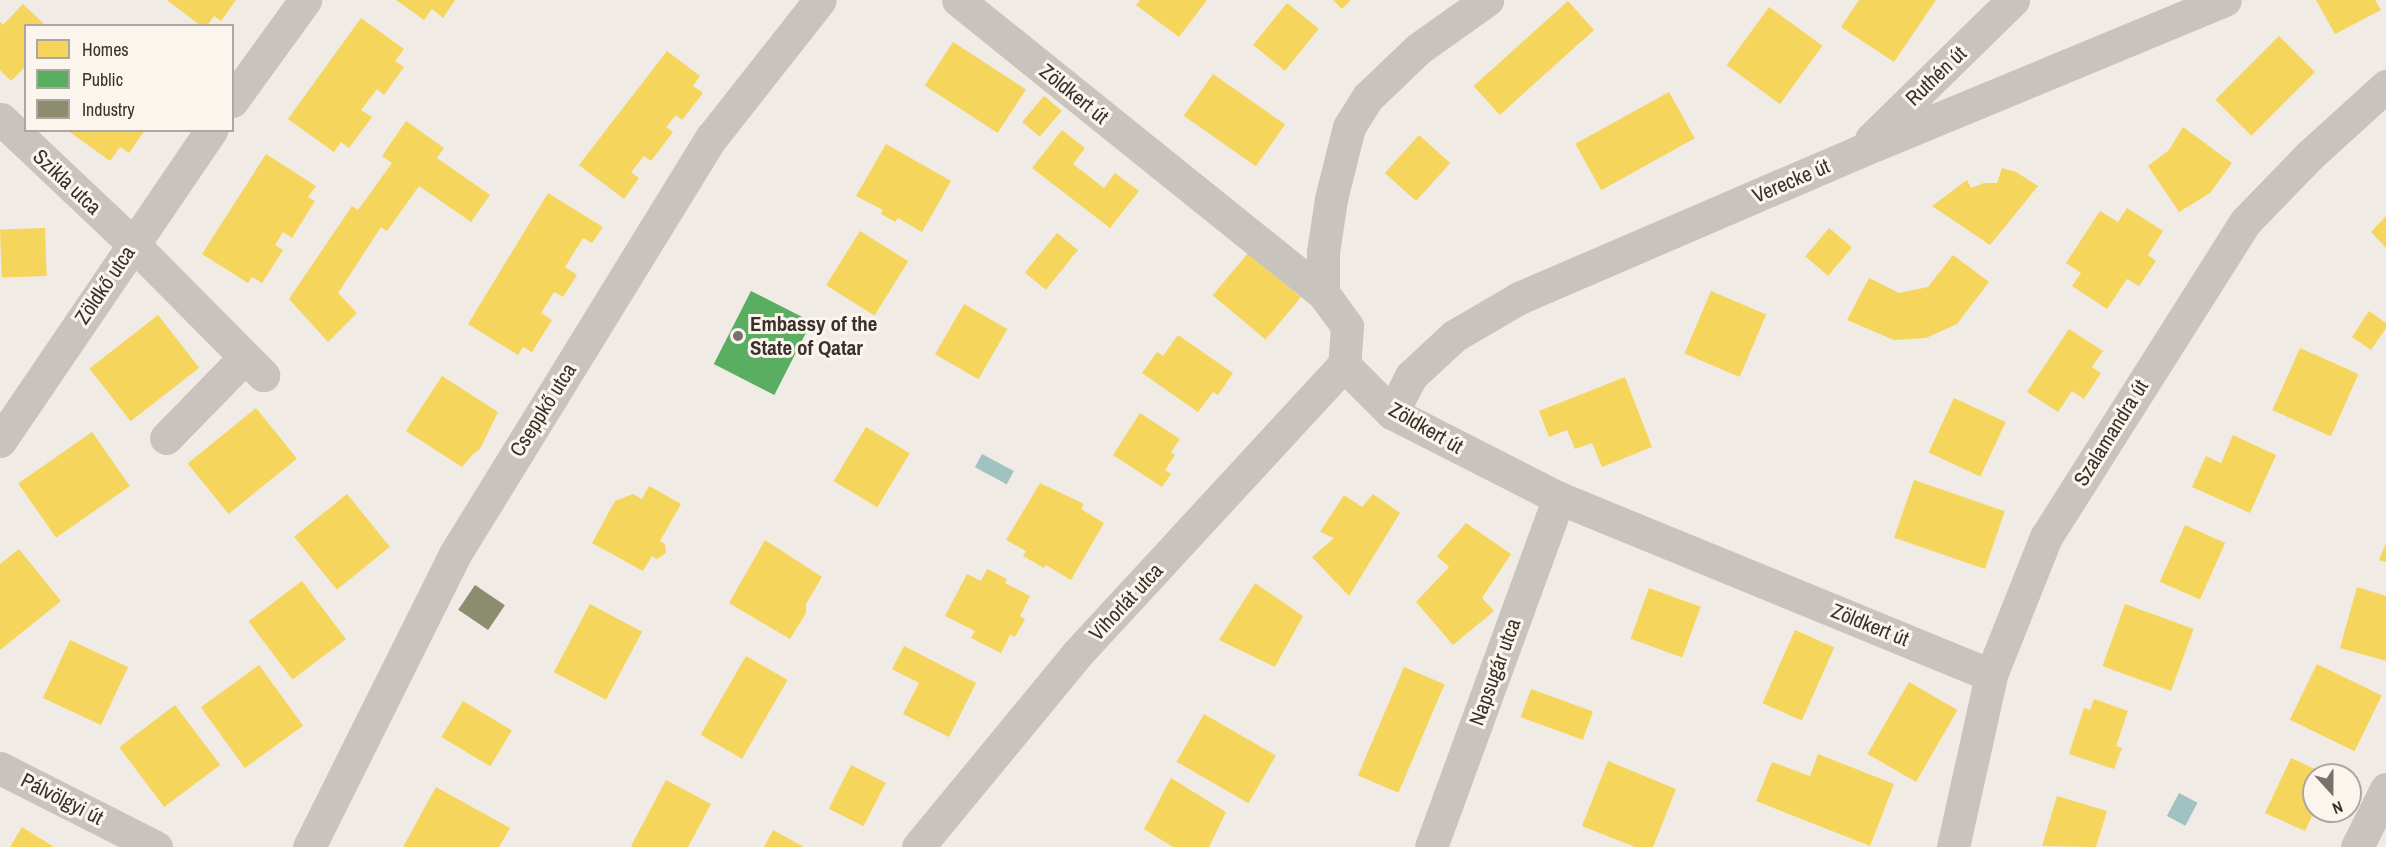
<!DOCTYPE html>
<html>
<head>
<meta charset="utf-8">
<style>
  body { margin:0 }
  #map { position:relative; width:2386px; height:847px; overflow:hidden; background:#f0ebe5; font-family:"Archivo Narrow",sans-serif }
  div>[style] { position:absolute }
  .water>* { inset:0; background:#a1c2c1; transform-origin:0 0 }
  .homes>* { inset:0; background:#f6d55c; transform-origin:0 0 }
  .public>* { inset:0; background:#5aae61; transform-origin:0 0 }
  .industry>* { inset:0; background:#8c8c6e; transform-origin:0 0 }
  .minor>* { height:33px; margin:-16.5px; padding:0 16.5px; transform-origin:16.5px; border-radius:16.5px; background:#c9c3be }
  .dots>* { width:16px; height:16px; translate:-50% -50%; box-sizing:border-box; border:3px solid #fbf5ee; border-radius:50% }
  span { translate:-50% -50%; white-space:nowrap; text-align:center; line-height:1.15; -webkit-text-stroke:6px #fbf5ee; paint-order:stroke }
  .street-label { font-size:21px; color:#3b302b }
  .poi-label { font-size:21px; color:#3b302b; font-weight:700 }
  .left { translate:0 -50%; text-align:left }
  .legend { position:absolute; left:24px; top:24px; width:210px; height:108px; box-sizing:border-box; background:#fbf5ee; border:2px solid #aea6a0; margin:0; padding:8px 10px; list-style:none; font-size:18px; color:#3b302b }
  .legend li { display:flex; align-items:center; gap:12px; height:30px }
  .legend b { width:30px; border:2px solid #aea6a0 }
  .north { position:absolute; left:2302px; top:763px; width:60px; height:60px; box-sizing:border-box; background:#fbf5ee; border:2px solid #aea6a0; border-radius:50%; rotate:159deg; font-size:16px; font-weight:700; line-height:24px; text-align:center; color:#3b302b }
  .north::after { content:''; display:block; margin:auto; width:21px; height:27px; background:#7a716c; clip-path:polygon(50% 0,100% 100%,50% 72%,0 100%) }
</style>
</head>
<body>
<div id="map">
  <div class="water">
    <div style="left:982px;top:454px;width:36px;height:15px;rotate:28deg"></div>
    <div style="left:2179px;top:793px;width:21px;height:26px;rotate:28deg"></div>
  </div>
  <div class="homes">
    <div style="clip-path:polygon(167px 0,236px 0,221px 21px,214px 16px,207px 26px,201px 26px)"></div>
    <div style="clip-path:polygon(396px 0,455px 0,443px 18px,432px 9px,424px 20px)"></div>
    <div style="clip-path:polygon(1140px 0,1207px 0,1179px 37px,1136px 5px)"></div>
    <div style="clip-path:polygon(1333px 0,1351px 0,1342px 9px)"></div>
    <div style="clip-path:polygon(1859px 0,1936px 0,1894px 62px,1841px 27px)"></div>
    <div style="clip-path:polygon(2316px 0,2375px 0,2381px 10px,2335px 34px)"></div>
    <div style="left:1568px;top:1px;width:39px;height:127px;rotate:48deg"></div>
    <div style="left:1287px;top:3px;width:41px;height:54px;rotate:39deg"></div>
    <div style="clip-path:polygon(23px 4px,46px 26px,26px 26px,26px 66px,11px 81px,0 70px,0 22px,3px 25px)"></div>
    <div style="left:1769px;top:7px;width:66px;height:72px;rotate:36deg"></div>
    <div style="clip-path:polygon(361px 18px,404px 49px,395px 61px,404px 67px,384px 95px,377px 89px,361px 110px,372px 117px,349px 148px,341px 142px,334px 152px,288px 119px)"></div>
    <div style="left:2279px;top:36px;width:51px;height:90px;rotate:45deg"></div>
    <div style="left:953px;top:42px;width:87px;height:52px;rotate:33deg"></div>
    <div style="clip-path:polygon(667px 51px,700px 76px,693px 86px,703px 93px,682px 120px,676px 115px,666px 127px,673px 132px,651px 161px,644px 156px,631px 172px,639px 178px,624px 199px,579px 165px)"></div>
    <div style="left:1213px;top:74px;width:88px;height:51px;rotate:35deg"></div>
    <div style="left:1669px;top:92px;width:53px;height:107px;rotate:61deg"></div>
    <div style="left:1044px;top:96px;width:23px;height:34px;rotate:40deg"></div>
    <div style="clip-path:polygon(406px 121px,444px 148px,437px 158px,490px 195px,471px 222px,419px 186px,387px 231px,381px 227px,338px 293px,357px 313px,328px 342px,289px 299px,352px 206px,358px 210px,392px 163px,382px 156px)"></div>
    <div style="clip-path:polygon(2183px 127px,2232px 163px,2210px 193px,2179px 212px,2148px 166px,2169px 150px)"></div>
    <div style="clip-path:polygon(67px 130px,145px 130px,129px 153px,120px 147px,110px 161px)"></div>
    <div style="clip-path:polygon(1062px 130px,1085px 148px,1073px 164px,1104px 188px,1115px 173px,1139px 191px,1110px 228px,1032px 168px)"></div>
    <div style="left:1419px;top:135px;width:42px;height:51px;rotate:42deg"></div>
    <div style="clip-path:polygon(886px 144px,951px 181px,922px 232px,898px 218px,895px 222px,881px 214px,883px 210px,856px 196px)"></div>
    <div style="clip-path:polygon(266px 154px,316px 186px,308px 197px,315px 201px,292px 238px,283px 232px,275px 245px,283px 250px,262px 283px,252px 277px,248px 283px,202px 254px)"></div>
    <div style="clip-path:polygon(2002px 168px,2016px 172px,2038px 186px,1990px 245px,1932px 206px,1967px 180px,1971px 188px,1984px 183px,1997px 183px)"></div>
    <div style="clip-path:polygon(548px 193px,603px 227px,592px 243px,583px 238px,565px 267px,577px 275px,563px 297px,554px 292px,541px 313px,552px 320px,532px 352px,523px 347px,518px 355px,468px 324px)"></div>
    <div style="clip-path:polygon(2127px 208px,2163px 231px,2148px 255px,2156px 261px,2139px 286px,2127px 279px,2107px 309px,2072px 286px,2081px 273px,2066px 263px,2100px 211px,2118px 222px)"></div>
    <div style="clip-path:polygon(2386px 216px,2386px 248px,2371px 232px)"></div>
    <div style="left:45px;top:228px;width:48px;height:45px;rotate:88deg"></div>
    <div style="left:1829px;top:228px;width:30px;height:37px;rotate:40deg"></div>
    <div style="left:860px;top:231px;width:57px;height:64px;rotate:32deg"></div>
    <div style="left:1057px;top:233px;width:27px;height:51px;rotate:39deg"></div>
    <div style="left:1248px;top:253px;width:69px;height:55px;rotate:40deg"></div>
    <div style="clip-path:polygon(1953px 255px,1989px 282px,1957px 324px,1926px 338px,1894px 340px,1847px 320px,1869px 278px,1899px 293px,1928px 287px)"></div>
    <div style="left:1711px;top:291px;width:60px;height:68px;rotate:23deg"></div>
    <div style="left:964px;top:304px;width:50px;height:58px;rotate:30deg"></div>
    <div style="clip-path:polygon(2369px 311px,2386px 323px,2386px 328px,2371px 350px,2352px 337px)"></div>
    <div style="left:158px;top:315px;width:67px;height:87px;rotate:52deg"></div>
    <div style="clip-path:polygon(2069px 329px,2103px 351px,2092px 367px,2101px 373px,2084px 399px,2072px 391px,2058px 412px,2027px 392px)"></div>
    <div style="clip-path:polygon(1178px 335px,1233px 373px,1218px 395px,1213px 392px,1198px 412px,1142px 373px,1157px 352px,1163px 356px)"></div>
    <div style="left:2300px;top:348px;width:64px;height:68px;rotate:24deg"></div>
    <div style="clip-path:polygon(442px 376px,498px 412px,480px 449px,473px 454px,462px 467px,406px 431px)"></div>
    <div style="clip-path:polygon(1625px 377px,1652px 447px,1602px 467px,1592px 443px,1575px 449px,1567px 430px,1549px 437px,1539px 411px)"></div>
    <div style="left:1954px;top:398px;width:57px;height:60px;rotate:25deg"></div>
    <div style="left:256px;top:408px;width:65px;height:88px;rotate:51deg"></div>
    <div style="clip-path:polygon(1140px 413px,1180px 439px,1171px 452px,1175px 455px,1165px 470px,1171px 474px,1162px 487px,1113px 455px)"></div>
    <div style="left:866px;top:427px;width:51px;height:63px;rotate:31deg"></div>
    <div style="left:92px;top:432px;width:66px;height:90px;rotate:55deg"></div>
    <div style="clip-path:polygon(2233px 435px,2276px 455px,2250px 513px,2192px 487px,2206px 456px,2221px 463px)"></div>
    <div style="left:1914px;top:480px;width:96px;height:61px;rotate:19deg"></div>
    <div style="clip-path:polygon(1040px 483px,1084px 504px,1081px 509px,1104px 523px,1071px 580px,1046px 565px,1044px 568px,1023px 556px,1026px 551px,1006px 540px)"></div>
    <div style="clip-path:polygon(649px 486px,681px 504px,660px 541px,665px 544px,666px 553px,657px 559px,652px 556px,643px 571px,592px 543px,615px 501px,633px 494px,642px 499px)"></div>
    <div style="left:347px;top:494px;width:68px;height:68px;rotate:51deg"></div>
    <div style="clip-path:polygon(1373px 494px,1400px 513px,1349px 596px,1312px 557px,1334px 538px,1320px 532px,1344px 495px,1362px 507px)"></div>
    <div style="clip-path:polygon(1466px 523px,1511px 554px,1482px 598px,1494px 611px,1453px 645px,1416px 602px,1449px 567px,1437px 556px)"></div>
    <div style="left:2185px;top:525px;width:44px;height:62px;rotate:24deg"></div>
    <div style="clip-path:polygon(765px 540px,822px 577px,806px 604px,806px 613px,790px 639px,729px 603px)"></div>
    <div style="clip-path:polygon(2386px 543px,2386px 562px,2379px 560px)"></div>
    <div style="clip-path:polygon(19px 549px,61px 601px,0 650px,0 564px)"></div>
    <div style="clip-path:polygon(987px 569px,1007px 579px,1005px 583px,1030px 596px,1020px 616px,1025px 619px,1015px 637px,1010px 635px,1001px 653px,971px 638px,975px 631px,945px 616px,967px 574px,981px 581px)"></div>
    <div style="left:302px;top:581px;width:73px;height:67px;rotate:53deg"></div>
    <div style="clip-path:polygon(1255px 583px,1303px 616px,1275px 667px,1219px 640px)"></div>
    <div style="clip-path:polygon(2357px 587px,2386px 596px,2386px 661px,2340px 648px)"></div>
    <div style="left:1649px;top:588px;width:55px;height:54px;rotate:20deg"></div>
    <div style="left:590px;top:604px;width:59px;height:77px;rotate:28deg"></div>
    <div style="left:2125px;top:604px;width:73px;height:66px;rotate:20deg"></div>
    <div style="left:1795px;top:630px;width:43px;height:80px;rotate:24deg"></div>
    <div style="left:70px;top:640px;width:64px;height:64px;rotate:25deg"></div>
    <div style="clip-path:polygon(904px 646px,976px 683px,949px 737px,903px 714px,919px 683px,892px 669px)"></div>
    <div style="left:746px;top:656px;width:48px;height:91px;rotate:30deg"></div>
    <div style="left:2317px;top:664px;width:72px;height:62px;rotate:26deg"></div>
    <div style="left:259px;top:665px;width:75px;height:72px;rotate:54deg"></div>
    <div style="left:1404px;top:667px;width:44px;height:118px;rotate:23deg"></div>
    <div style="left:1909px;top:682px;width:56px;height:83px;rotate:30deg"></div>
    <div style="left:1531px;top:689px;width:66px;height:30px;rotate:20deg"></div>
    <div style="clip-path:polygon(2094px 699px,2128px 711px,2116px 746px,2122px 748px,2114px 769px,2069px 754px,2084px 708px,2090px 710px)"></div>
    <div style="left:463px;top:701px;width:57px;height:42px;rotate:31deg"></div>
    <div style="left:175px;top:705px;width:75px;height:70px;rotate:53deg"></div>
    <div style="left:1204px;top:714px;width:83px;height:55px;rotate:30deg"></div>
    <div style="clip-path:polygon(1818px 754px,1894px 784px,1870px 846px,1756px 801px,1772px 762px,1810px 776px)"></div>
    <div style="clip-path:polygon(2291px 758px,2328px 775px,2314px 775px,2314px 811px,2329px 811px,2324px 822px,2312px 816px,2305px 831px,2265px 813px)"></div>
    <div style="clip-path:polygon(1608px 761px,1676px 789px,1653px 847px,1635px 847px,1582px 826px)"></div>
    <div style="left:851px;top:765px;width:39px;height:49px;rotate:27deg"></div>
    <div style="clip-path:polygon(1171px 778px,1226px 812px,1209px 847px,1173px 847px,1144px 829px)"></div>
    <div style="clip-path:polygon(666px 780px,711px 804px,688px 847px,633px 847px,631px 846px)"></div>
    <div style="clip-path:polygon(436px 787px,510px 828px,499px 847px,403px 847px)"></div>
    <div style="clip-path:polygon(2057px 796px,2107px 811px,2096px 847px,2042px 846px)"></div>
    <div style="clip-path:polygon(22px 827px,54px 847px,10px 847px)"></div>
    <div style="clip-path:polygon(773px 830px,804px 847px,764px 847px)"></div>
  </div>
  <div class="public">
    <div style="left:751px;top:291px;width:68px;height:82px;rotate:27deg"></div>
  </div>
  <div class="industry">
    <div style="left:475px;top:585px;width:36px;height:30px;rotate:34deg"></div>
  </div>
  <div class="minor">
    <div style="left:958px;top:0;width:468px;rotate:38.8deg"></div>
    <div style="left:1323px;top:293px;width:41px;rotate:54deg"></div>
    <div style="left:1347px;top:326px;width:39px;rotate:94deg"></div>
    <div style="left:1344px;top:365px;width:68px;rotate:45deg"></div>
    <div style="left:1392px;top:413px;width:187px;rotate:27deg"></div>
    <div style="left:1559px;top:498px;width:467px;rotate:22.3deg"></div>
    <div style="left:232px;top:101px;width:125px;rotate:-54.1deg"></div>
    <div style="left:1px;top:119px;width:182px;rotate:43.4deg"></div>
    <div style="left:133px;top:244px;width:185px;rotate:45.2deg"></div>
    <div style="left:1871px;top:139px;width:199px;rotate:-44.4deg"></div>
    <div style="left:1323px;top:293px;width:41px;rotate:-90deg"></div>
    <div style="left:1323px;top:252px;width:54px;rotate:-81.4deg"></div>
    <div style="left:1331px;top:199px;width:74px;rotate:-76deg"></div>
    <div style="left:1349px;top:127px;width:36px;rotate:-58deg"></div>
    <div style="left:1368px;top:97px;width:69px;rotate:-43.8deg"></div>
    <div style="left:1418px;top:49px;width:85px;rotate:-35.4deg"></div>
    <div style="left:1392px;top:413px;width:42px;rotate:-62.8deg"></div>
    <div style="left:1411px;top:376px;width:59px;rotate:-42.9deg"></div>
    <div style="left:1454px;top:336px;width:75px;rotate:-30.3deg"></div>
    <div style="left:1519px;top:298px;width:369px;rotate:-23.3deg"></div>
    <div style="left:1858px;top:152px;width:397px;rotate:-22.5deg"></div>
    <div style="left:166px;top:438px;width:113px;rotate:-45.7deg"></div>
    <div style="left:0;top:441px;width:376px;rotate:-55.8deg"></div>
    <div style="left:0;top:768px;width:175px;rotate:26.9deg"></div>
    <div style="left:309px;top:847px;width:327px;rotate:-63.5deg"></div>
    <div style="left:455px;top:554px;width:490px;rotate:-58.4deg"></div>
    <div style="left:712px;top:137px;width:174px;rotate:-51.8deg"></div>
    <div style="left:918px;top:847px;width:249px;rotate:-50.5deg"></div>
    <div style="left:1076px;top:655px;width:395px;rotate:-47.3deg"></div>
    <div style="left:1431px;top:847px;width:372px;rotate:-69.9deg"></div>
    <div style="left:1953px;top:847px;width:176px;rotate:-77.5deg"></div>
    <div style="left:1991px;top:675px;width:149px;rotate:-68.3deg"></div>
    <div style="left:2046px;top:537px;width:374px;rotate:-57.7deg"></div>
    <div style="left:2246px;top:221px;width:92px;rotate:-45.9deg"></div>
    <div style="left:2310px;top:155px;width:103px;rotate:-42.2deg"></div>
    <div style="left:2357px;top:847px;width:65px;rotate:-63.4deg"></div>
  </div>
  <div class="dots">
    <div style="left:738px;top:336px;background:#7a716c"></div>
  </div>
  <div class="street-label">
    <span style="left:1936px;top:76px;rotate:-44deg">Ruthén út</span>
    <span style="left:1074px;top:94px;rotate:39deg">Zöldkert út</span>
    <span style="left:1791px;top:181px;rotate:-23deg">Verecke út</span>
    <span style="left:67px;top:182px;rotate:43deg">Szikla utca</span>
    <span style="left:105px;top:285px;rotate:-56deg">Zöldkő utca</span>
    <span style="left:543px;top:410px;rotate:-58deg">Cseppkő utca</span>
    <span style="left:1426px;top:428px;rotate:30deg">Zöldkert út</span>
    <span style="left:2111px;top:433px;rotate:-58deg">Szalamandra út</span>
    <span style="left:1126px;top:602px;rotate:-47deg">Vihorlát utca</span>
    <span style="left:1870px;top:625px;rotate:22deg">Zöldkert út</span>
    <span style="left:1495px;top:672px;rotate:-70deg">Napsugár utca</span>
    <span style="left:62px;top:799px;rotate:27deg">Pálvölgyi út</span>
  </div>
  <div class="poi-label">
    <span class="left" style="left:750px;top:336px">Embassy of the<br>State of Qatar</span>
  </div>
  <ul class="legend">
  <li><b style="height:16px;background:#f6d55c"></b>Homes</li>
  <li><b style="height:16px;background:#5aae61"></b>Public</li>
  <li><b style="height:16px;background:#8c8c6e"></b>Industry</li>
  </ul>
  <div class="north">N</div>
</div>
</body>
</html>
